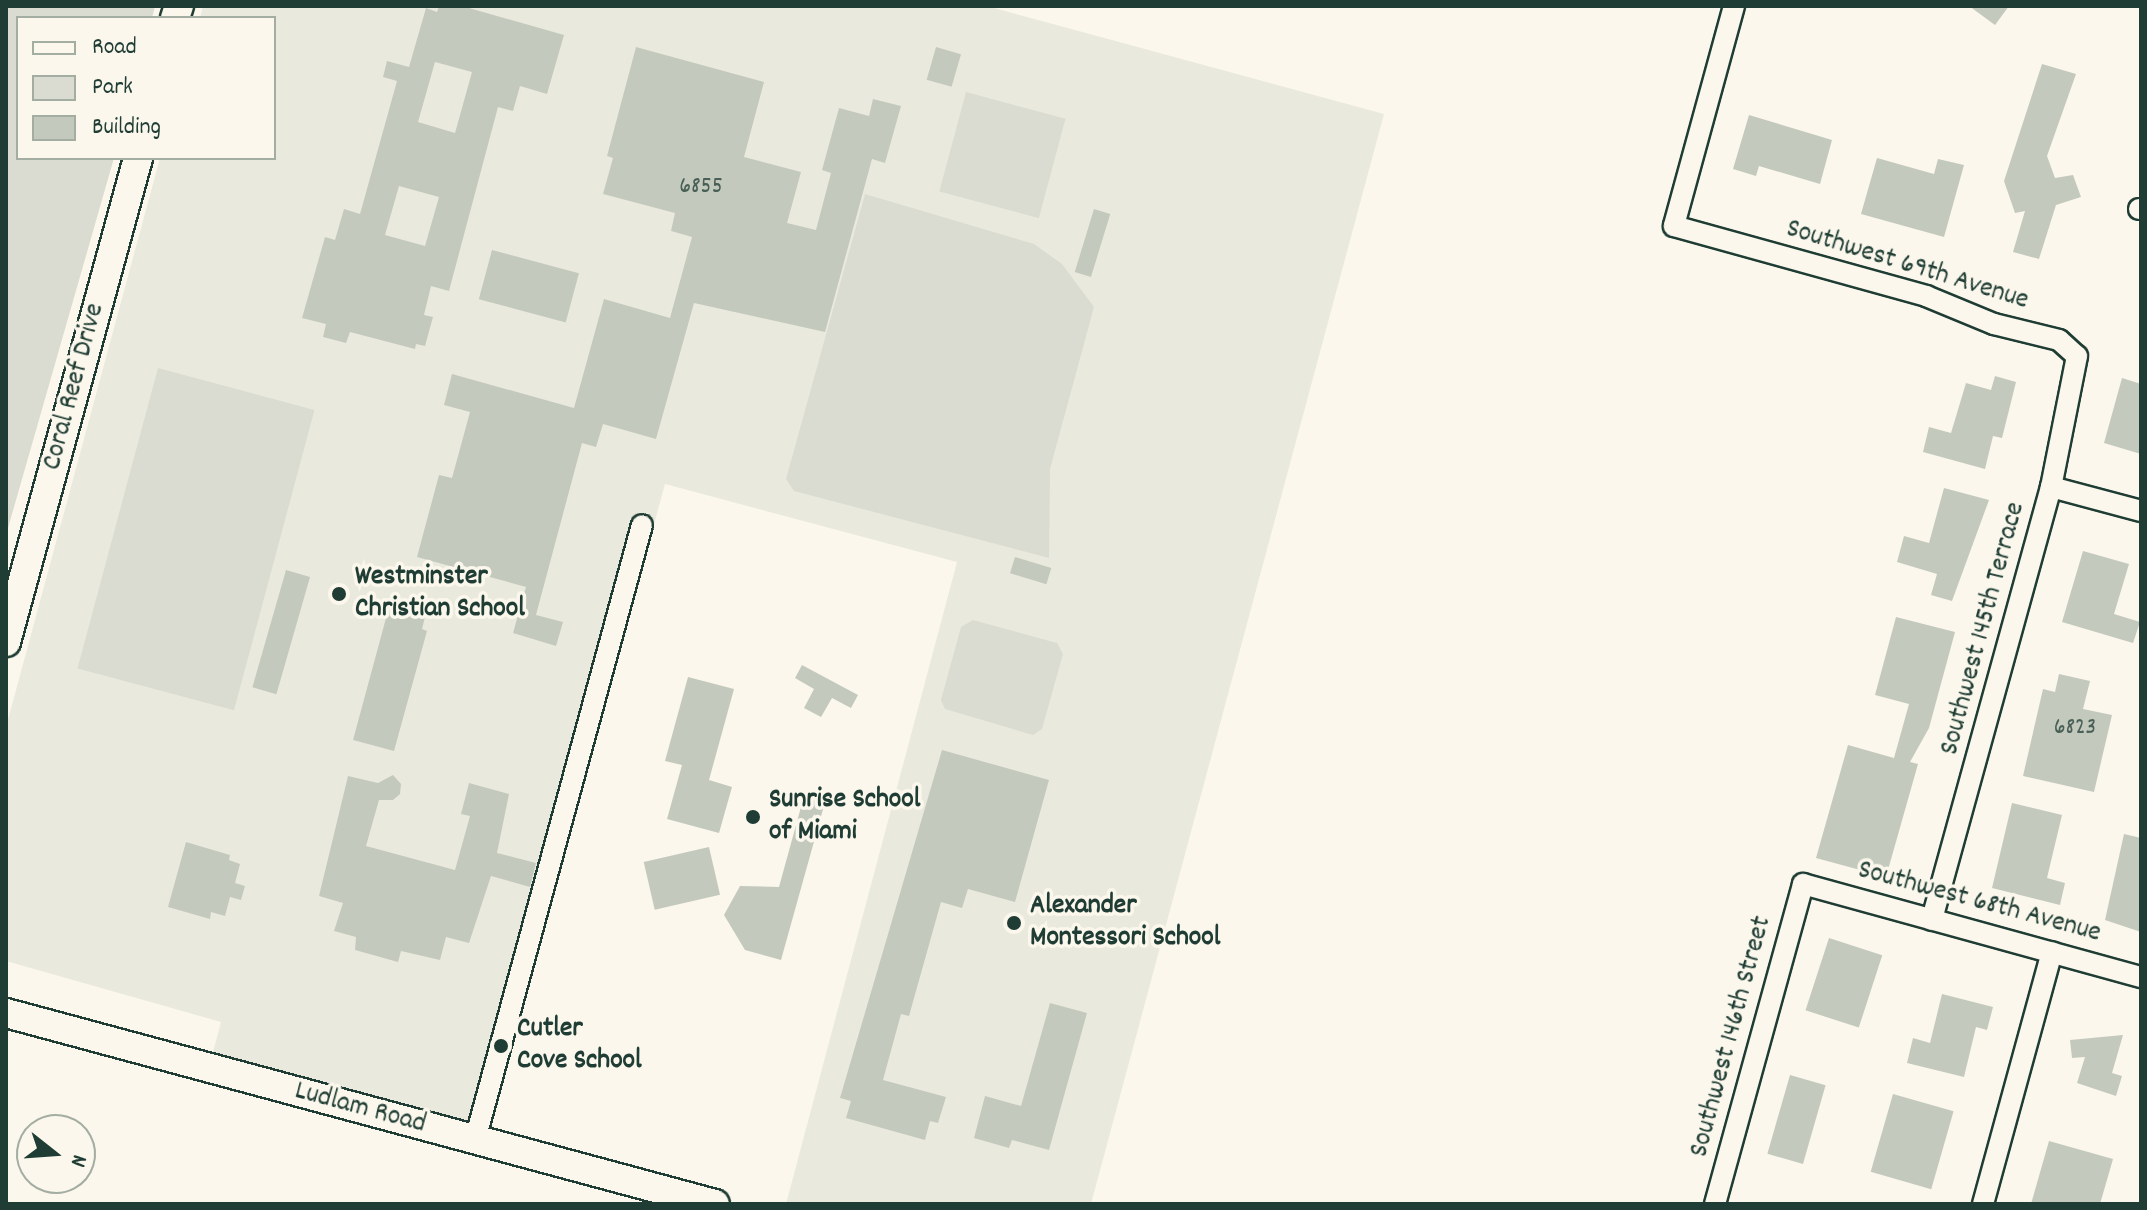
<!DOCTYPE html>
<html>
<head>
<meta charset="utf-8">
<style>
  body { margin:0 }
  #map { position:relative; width:2147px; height:1210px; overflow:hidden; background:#fbf7ec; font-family:Dekko,sans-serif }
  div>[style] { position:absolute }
  .built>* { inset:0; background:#eae9de }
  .green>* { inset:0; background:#dbdcd1; transform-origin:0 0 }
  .building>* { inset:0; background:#c4c9be; transform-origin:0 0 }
  .roads { filter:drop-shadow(2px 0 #1f3d34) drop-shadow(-2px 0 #1f3d34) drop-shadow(0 2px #1f3d34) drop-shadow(0 -2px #1f3d34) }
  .street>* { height:20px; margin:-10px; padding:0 10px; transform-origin:10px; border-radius:10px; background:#fbf7ec }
  .secondary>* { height:28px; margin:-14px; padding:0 14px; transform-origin:14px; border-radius:14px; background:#fbf7ec }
  .dots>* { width:22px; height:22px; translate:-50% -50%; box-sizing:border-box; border:4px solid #fbf7ec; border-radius:50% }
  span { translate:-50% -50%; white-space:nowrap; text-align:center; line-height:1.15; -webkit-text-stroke:7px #fbf7ec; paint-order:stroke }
  .number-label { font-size:24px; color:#486056 }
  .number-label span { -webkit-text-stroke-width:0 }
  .street-label { font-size:28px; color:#1f3d34 }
  .poi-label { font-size:28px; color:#1f3d34; font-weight:700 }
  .left { translate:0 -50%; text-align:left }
  .frame { position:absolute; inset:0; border:8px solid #1f3d34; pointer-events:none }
  .legend { position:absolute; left:16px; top:16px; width:260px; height:144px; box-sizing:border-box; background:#fbf7ec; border:2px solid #a3ada2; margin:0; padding:10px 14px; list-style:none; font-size:24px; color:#1f3d34 }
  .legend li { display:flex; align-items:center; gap:16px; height:40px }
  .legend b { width:40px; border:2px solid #a3ada2 }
  .north { position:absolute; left:16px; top:1114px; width:80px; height:80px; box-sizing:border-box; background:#fbf7ec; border:2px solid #a3ada2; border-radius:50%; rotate:107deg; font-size:22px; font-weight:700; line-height:32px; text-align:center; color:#1f3d34 }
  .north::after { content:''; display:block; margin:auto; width:28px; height:36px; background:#1f3d34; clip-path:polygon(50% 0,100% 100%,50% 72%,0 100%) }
</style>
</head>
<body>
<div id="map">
  <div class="built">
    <div style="clip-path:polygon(203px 6px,987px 6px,1384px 114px,1091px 1204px,786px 1204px,957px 562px,665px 484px,489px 1132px,213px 1052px,221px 1022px,6px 961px,6px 727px,160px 158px,274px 158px,274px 18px,200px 18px)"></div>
  </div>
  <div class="green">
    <div style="clip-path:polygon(6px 6px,155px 6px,152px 18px,18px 18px,18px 158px,114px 158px,6px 535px)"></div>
    <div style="left:966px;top:92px;width:103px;height:103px;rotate:15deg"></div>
    <div style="clip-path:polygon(865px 194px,1034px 244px,1062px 264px,1094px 307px,1050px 469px,1049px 558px,794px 491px,786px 479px)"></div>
    <div style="left:158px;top:368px;width:162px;height:311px;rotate:15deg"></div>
    <div style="clip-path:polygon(973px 620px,1057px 643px,1063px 654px,1042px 729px,1033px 735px,945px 709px,941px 700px,961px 627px)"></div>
  </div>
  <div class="building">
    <div style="clip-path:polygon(evenodd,439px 6px,462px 6px,564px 35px,547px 94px,520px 86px,513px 111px,498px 107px,449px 291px,431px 286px,424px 315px,433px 317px,425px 346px,416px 344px,415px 349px,350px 332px,346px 343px,323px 337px,326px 324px,302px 318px,325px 237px,335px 240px,344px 209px,360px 214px,397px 81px,383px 77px,387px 61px,409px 67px,426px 8px,437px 12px,439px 6px,435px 62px,472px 72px,455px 133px,418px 122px,435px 62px,439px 6px,399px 186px,439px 197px,425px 246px,385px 235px,399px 186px)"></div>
    <div style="clip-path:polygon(1969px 6px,2009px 6px,1995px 25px)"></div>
    <div style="clip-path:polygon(636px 47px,764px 82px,744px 157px,801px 172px,787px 223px,816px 230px,831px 173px,822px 170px,839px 108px,869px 116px,873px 99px,901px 106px,885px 163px,872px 159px,825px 332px,694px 303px,656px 439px,603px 424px,596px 447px,582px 443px,536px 615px,563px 622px,556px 646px,513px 633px,526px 587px,417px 557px,439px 475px,452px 478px,470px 412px,444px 405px,452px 374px,574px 408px,604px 299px,670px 318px,692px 237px,671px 231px,675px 213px,603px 194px,613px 158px,607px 156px)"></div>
    <div style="left:936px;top:47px;width:26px;height:34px;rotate:16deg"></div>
    <div style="clip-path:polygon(2042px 64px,2076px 74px,2047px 156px,2055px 178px,2073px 175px,2081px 197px,2056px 205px,2039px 259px,2013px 252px,2025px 211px,2015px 213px,2004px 181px)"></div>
    <div style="clip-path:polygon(1749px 115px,1832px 140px,1820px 184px,1759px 166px,1756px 176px,1733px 169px)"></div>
    <div style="clip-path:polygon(1877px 158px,1934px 174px,1938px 159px,1964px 165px,1944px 237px,1861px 214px)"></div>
    <div style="left:1094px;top:209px;width:17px;height:66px;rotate:17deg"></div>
    <div style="left:492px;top:250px;width:90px;height:51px;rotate:15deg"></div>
    <div style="clip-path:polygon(1995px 376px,2016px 382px,2002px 438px,1993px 436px,1985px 469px,1923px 452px,1929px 427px,1951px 433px,1966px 383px,1991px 390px)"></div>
    <div style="clip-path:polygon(2122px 378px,2141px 384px,2141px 454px,2104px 443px)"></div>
    <div style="clip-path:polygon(1944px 488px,1989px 500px,1952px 601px,1931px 595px,1937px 574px,1897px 562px,1904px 536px,1929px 543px)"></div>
    <div style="clip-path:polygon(2083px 551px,2129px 564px,2114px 614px,2140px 622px,2133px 643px,2062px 622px)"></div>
    <div style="left:1015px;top:557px;width:38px;height:17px;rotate:17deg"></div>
    <div style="left:286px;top:570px;width:25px;height:122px;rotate:16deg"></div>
    <div style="clip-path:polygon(389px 607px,425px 617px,422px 629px,427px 631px,394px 751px,353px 740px)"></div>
    <div style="clip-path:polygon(1896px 617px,1955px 632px,1929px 728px,1910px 762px,1918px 764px,1886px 877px,1816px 858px,1848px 745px,1894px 758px,1909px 704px,1875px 695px)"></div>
    <div style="clip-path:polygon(802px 665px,858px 695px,851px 708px,832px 698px,821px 717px,804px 708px,814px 689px,795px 678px)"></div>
    <div style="clip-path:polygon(2059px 674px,2090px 681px,2083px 709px,2112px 715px,2094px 792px,2023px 776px,2043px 689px,2055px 692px)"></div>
    <div style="clip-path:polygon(688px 677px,734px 689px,709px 780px,732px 787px,719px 833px,667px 819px,682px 765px,665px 761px)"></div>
    <div style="clip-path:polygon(942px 750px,1049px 780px,1015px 902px,968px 889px,962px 908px,941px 902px,909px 1016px,901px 1014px,883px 1080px,946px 1097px,938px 1123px,930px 1121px,925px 1140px,846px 1118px,851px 1101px,840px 1098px)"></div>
    <div style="clip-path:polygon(393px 775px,401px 784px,400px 794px,393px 800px,379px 800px,366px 846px,455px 870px,470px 816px,461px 814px,469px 783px,509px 794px,497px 853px,536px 863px,530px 887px,491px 876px,469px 943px,446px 937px,440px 960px,401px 951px,398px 962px,355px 950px,356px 937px,334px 931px,343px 903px,319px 896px,348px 776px,378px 783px)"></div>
    <div style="clip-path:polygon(804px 796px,825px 802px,781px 960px,745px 950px,724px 915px,740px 886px,779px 887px)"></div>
    <div style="clip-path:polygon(2012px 803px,2062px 815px,2047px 878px,2065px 883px,2060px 905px,1992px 888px)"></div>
    <div style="clip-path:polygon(2124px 834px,2141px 838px,2141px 932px,2105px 920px)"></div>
    <div style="clip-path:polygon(186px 842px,230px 855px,229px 860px,240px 864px,235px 883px,245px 886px,241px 900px,230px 897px,225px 916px,211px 912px,210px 919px,168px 907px)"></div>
    <div style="left:709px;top:847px;width:49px;height:67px;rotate:77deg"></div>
    <div style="left:1829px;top:938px;width:56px;height:76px;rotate:18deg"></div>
    <div style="clip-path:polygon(1942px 994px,1993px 1007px,1987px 1030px,1976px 1027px,1964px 1077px,1907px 1063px,1913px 1038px,1930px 1043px)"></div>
    <div style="clip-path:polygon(1050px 1003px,1087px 1013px,1049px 1150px,1012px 1140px,1009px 1148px,974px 1138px,985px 1096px,1021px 1106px)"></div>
    <div style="clip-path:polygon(2123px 1035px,2112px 1073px,2122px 1076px,2116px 1096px,2077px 1083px,2085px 1057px,2072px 1058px,2070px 1040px)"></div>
    <div style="left:1790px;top:1075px;width:37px;height:82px;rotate:16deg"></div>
    <div style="left:1893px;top:1094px;width:63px;height:81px;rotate:16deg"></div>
    <div style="clip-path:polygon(2049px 1141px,2113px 1159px,2100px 1204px,2031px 1204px)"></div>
  </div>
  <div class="roads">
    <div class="street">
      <div style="left:1734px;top:6px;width:228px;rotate:105.3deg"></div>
      <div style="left:1674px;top:226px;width:262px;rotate:15.5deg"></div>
      <div style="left:1926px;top:296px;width:74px;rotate:22.4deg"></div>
      <div style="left:1994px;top:324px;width:67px;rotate:13.8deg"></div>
      <div style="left:2059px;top:340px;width:24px;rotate:42deg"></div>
      <div style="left:2077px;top:356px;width:134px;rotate:101.2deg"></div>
      <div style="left:2051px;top:487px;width:449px;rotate:105.4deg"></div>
      <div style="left:2139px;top:209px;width:2px"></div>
      <div style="left:2051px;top:487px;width:93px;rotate:14.9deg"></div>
      <div style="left:475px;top:1140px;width:637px;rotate:-74.81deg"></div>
      <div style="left:1715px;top:1204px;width:332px;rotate:-74.6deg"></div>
      <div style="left:1803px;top:884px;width:351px;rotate:15.4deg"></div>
      <div style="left:1983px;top:1204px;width:261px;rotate:-74.7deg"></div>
    </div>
    <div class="secondary">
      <div style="left:175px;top:18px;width:13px;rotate:-72deg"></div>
      <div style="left:6px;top:642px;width:502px;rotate:-74.74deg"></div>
      <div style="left:6px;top:1013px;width:734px;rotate:15.08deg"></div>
    </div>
  </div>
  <div class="dots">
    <div style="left:339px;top:594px;background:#1f3d34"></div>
    <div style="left:753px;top:817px;background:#1f3d34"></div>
    <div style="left:1014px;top:923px;background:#1f3d34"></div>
    <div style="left:501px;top:1046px;background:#1f3d34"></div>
  </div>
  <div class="number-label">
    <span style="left:701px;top:188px">6855</span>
    <span style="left:2075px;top:729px">6823</span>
  </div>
  <div class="street-label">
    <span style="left:1907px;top:266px;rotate:17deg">Southwest 69th Avenue</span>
    <span style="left:75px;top:387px;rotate:-75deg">Coral Reef Drive</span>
    <span style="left:1984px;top:629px;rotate:-75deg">Southwest 145th Terrace</span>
    <span style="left:1979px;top:903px;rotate:15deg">Southwest 68th Avenue</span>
    <span style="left:1732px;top:1037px;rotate:-75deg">Southwest 146th Street</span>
    <span style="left:360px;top:1109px;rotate:15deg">Ludlam Road</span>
  </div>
  <div class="poi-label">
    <span class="left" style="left:355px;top:594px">Westminster<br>Christian School</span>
    <span class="left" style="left:769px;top:817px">Sunrise School<br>of Miami</span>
    <span class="left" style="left:1030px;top:923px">Alexander<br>Montessori School</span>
    <span class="left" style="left:517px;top:1046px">Cutler<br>Cove School</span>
  </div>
  <div class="frame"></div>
  <ul class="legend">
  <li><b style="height:10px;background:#fbf7ec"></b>Road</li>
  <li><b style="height:22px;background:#dbdcd1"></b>Park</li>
  <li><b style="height:22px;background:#c4c9be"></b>Building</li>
  </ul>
  <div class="north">N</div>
</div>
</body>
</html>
